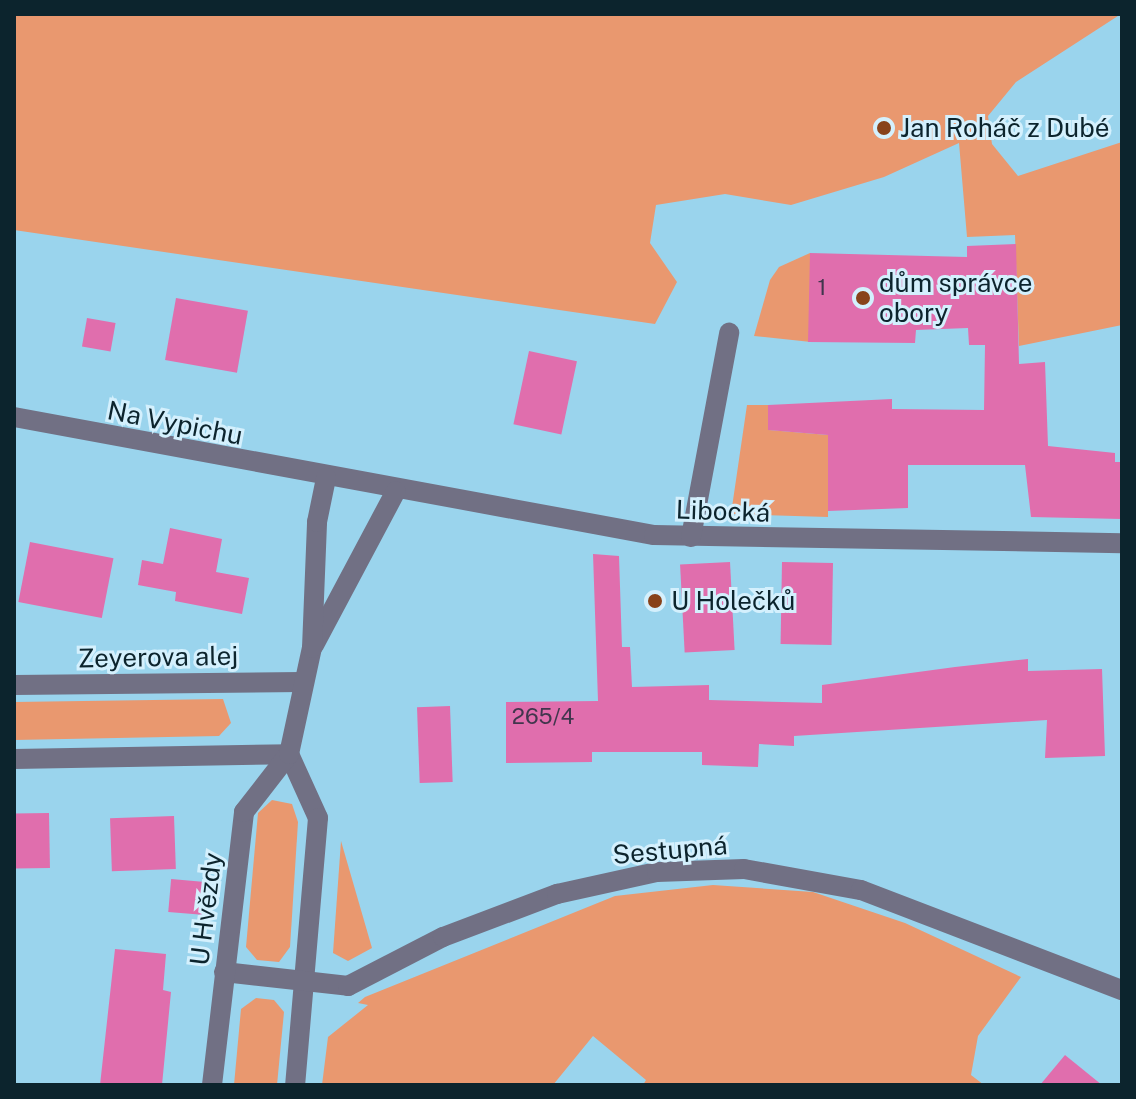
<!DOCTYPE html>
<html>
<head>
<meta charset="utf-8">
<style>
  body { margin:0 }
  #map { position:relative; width:1136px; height:1099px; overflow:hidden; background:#9ad4ed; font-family:"Public Sans",sans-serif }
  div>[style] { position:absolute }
  .green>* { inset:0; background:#e9986f }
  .building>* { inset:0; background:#e06ead; transform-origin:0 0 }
  .minor>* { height:20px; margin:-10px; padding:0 10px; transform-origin:10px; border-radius:10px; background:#717084 }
  .dots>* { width:22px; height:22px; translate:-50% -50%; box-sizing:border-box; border:4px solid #d4f0fd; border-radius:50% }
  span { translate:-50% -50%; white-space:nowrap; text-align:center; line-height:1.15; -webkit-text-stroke:6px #d4f0fd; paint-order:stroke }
  .number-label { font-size:22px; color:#41364d }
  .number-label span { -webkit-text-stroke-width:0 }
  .poi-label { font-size:26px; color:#0c242d }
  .left { translate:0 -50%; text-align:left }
  .street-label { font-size:26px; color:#0c242d }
  .frame { position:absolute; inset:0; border:16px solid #0c242d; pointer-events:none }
</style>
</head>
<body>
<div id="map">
  <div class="green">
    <div style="clip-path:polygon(14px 14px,1121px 14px,1016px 82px,988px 116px,992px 144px,1018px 176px,1122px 142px,1122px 325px,1019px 346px,1015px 235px,967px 237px,959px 143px,884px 177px,791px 205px,725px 194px,656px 205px,650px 243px,677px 282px,655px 324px,14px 230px)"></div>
    <div style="clip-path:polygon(810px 253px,811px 342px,754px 336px,770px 280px,779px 267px)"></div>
    <div style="clip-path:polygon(747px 405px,768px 405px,769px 430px,828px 435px,828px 517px,731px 514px)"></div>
    <div style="clip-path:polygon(223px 699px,231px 723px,219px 736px,14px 740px,14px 702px)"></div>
    <div style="clip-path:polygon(272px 800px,292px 804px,298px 822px,290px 947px,279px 962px,257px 960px,246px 947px,258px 813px)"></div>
    <div style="clip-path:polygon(341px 841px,372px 948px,348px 961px,333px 953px)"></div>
    <div style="clip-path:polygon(713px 885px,813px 892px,905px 923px,1021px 977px,978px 1036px,971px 1075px,984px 1085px,643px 1085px,646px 1080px,593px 1036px,553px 1085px,322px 1085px,328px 1037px,368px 1005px,358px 1003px,365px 997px,615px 896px)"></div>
    <div style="clip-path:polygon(256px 998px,274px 1000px,284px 1012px,277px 1085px,234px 1085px,241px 1009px)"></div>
  </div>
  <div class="building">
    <div style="clip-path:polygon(1016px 244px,1019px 364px,1045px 362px,1048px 446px,1115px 453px,1115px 462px,1122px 462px,1122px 519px,1031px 517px,1025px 465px,908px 465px,908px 508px,828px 511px,828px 435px,768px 430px,768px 405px,892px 399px,892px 409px,984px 410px,985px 345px,969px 345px,968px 328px,916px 330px,915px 343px,808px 342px,810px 253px,967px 257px,967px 246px)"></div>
    <div style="left:176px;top:298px;width:73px;height:63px;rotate:10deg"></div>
    <div style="left:87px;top:318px;width:29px;height:29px;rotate:10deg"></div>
    <div style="left:529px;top:351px;width:49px;height:75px;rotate:12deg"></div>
    <div style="clip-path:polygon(170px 528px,222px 539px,216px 572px,249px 578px,242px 614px,175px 601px,176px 592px,138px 585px,142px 560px,163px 564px)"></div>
    <div style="left:30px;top:542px;width:85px;height:61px;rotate:11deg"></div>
    <div style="clip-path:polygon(593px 554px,619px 556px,622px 647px,630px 647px,632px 687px,709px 685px,709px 700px,822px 703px,822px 685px,955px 667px,1028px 659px,1028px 671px,1102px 669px,1105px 756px,1045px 758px,1047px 720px,794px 736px,794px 746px,759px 744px,758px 767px,702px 765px,702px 752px,592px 752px,592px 762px,506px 763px,506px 702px,598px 701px)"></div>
    <div style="left:730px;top:562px;width:88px;height:50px;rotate:87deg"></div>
    <div style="left:782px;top:562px;width:51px;height:82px;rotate:1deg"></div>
    <div style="left:450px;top:706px;width:76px;height:33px;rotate:88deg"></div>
    <div style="left:49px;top:813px;width:55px;height:35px;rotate:89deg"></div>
    <div style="left:174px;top:816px;width:53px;height:64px;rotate:88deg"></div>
    <div style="left:205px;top:882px;width:33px;height:34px;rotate:95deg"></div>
    <div style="clip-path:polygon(115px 949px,166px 954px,163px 990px,171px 992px,162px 1085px,100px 1085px)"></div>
    <div style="clip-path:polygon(1065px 1055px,1102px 1085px,1040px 1085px)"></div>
  </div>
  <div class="minor">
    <div style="left:14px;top:417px;width:651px;rotate:10.45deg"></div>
    <div style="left:654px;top:535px;width:468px;rotate:1deg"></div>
    <div style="left:691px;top:537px;width:208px;rotate:-79.4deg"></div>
    <div style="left:314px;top:645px;width:174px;rotate:-62deg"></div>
    <div style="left:14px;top:685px;width:288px;rotate:-0.6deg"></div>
    <div style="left:289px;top:754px;width:70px;rotate:65.6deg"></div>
    <div style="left:318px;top:818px;width:268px;rotate:94.9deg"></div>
    <div style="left:14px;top:759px;width:275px;rotate:-1deg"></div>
    <div style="left:224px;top:972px;width:125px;rotate:6.4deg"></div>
    <div style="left:348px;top:986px;width:107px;rotate:-27.3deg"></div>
    <div style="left:443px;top:937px;width:122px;rotate:-20.7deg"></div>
    <div style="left:557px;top:894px;width:102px;rotate:-12.4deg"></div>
    <div style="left:657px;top:872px;width:87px;rotate:-2deg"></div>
    <div style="left:744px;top:869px;width:119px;rotate:10.2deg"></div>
    <div style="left:861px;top:890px;width:280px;rotate:21deg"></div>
    <div style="left:212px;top:1085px;width:275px;rotate:-83.3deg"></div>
    <div style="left:244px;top:812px;width:73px;rotate:-52.2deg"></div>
    <div style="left:289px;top:754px;width:108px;rotate:-77.8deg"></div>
    <div style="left:312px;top:648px;width:126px;rotate:-87.7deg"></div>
    <div style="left:317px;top:522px;width:45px;rotate:-78.4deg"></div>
  </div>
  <div class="dots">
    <div style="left:884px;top:128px;background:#88421a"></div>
    <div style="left:863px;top:298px;background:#88421a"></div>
    <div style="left:655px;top:601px;background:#88421a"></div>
  </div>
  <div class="number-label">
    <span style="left:822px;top:288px">1</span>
    <span style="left:543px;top:717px">265/4</span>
  </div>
  <div class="poi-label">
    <span class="left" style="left:900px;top:128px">Jan Roháč z Dubé</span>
    <span class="left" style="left:879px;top:298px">dům správce<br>obory</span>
    <span class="left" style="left:671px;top:601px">U Holečků</span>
  </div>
  <div class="street-label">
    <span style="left:175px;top:423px;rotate:11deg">Na Vypichu</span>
    <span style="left:723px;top:511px;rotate:2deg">Libocká</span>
    <span style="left:158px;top:657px;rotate:-1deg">Zeyerova alej</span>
    <span style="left:670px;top:850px;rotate:-5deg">Sestupná</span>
    <span style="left:206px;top:909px;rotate:-83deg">U Hvězdy</span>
  </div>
  <div class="frame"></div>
</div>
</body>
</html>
